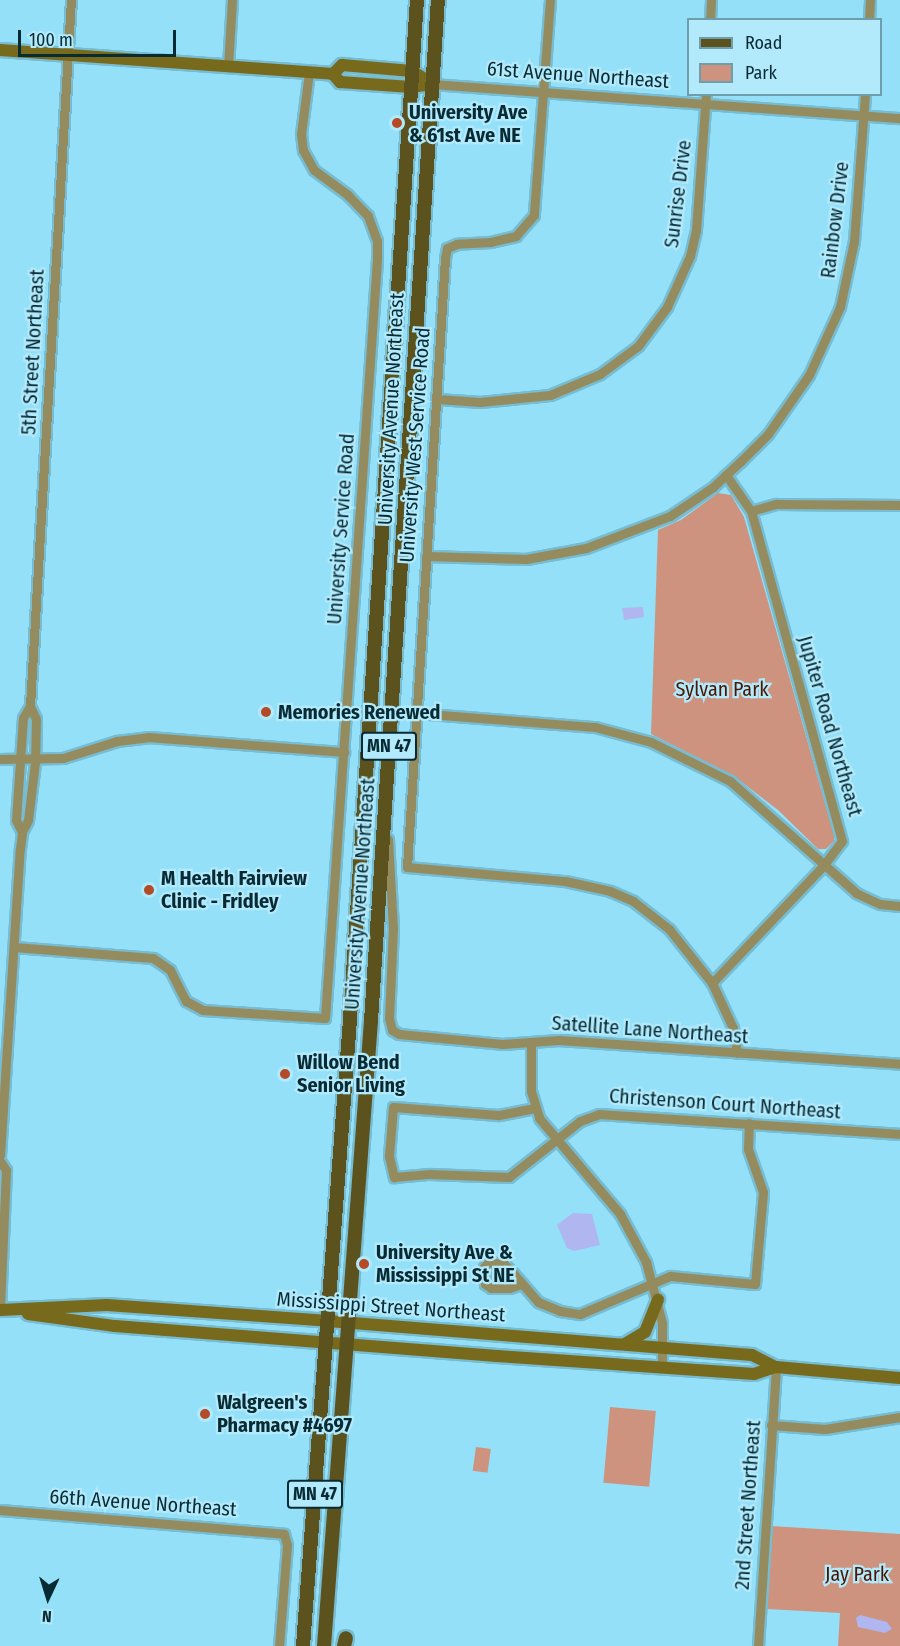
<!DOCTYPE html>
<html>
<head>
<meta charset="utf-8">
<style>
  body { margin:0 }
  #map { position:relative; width:900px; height:1646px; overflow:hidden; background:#93e0f8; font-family:"Fira Sans Condensed",sans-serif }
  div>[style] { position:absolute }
  .green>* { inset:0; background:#cd937f; transform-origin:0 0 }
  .water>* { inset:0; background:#b0b6ef }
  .roads { filter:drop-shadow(2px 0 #77bcd1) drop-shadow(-2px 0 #77bcd1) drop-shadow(0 2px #77bcd1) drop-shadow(0 -2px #77bcd1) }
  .street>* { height:9px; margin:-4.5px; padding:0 4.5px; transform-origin:4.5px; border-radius:4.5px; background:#948c5f }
  .secondary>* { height:12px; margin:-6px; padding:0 6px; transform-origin:6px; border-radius:6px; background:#776a1c }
  .primary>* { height:14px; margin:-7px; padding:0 7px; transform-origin:7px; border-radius:7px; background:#5b521e }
  .dots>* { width:16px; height:16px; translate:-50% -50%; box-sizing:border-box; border:3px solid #b2eafc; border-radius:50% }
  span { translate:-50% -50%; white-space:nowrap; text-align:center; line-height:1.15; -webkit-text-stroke:4.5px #b2eafc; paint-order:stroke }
  .shield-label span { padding:2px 4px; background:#b2eafc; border:2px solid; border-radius:4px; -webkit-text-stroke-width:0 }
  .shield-label { font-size:18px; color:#082a33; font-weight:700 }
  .street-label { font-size:20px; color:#082a33 }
  .poi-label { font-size:20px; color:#082a33; font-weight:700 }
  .left { translate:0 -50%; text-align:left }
  .park-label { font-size:20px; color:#4c1501 }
  .legend { position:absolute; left:687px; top:18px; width:195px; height:78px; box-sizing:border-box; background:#b2eafc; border:2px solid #6e9dac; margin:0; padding:8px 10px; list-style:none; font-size:18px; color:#082a33 }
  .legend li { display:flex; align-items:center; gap:12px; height:30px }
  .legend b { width:30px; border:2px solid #6e9dac }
  .north { position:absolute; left:18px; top:1568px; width:60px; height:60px; -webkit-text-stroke:4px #b2eafc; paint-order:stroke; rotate:184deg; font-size:16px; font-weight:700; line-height:24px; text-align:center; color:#082a33 }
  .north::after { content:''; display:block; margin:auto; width:21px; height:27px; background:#082a33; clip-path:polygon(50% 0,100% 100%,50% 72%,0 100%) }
  .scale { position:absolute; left:18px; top:30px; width:158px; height:27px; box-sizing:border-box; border:3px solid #082a33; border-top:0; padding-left:8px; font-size:18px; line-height:21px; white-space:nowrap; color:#082a33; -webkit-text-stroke:4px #b2eafc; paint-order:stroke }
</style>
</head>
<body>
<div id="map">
  <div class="green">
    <div style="clip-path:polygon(718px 493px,731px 495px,744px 517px,834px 835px,834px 841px,826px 849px,818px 849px,778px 810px,734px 776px,651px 734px,658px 530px,681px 520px)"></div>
    <div style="left:610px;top:1407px;width:46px;height:76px;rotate:5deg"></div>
    <div style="left:476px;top:1447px;width:15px;height:24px;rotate:8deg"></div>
    <div style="clip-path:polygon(771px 1526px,900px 1534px,900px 1646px,838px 1646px,840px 1613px,767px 1609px)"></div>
  </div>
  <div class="water">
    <div style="clip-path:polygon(643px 607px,644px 617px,624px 620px,622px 608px)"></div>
    <div style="clip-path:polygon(573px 1213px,592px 1214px,600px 1245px,574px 1251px,567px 1248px,557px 1225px)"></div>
    <div style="clip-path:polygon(860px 1615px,887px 1622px,892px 1629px,885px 1633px,858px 1627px,856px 1618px)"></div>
  </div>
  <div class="roads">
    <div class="street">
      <div style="left:550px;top:0;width:216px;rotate:94.3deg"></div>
      <div style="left:534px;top:215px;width:28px;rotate:131deg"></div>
      <div style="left:516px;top:236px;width:26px;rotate:167deg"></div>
      <div style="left:491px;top:242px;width:34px;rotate:177deg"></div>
      <div style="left:457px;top:244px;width:11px;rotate:158deg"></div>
      <div style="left:447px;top:248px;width:10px;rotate:101deg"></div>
      <div style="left:445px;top:258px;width:610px;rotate:93.57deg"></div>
      <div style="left:407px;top:867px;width:159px;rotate:5.1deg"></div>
      <div style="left:565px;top:881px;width:46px;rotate:12.5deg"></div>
      <div style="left:610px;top:891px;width:25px;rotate:23deg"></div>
      <div style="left:633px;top:901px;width:46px;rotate:37.9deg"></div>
      <div style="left:669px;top:929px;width:69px;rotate:51.5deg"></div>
      <div style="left:712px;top:983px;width:50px;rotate:65deg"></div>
      <div style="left:733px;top:1028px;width:25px;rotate:81deg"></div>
      <div style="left:710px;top:20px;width:20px;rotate:-87deg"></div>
      <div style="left:869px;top:20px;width:20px;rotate:-87deg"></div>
      <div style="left:228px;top:67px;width:67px;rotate:-86.6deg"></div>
      <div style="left:433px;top:84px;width:468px;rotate:4.2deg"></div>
      <div style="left:437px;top:399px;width:43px;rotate:4deg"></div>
      <div style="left:480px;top:402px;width:70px;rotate:-5.7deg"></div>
      <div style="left:550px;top:395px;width:54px;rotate:-22.8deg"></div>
      <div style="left:600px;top:374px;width:47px;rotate:-36.4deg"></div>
      <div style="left:638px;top:346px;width:49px;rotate:-53.4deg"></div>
      <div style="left:667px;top:307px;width:56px;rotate:-65.7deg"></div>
      <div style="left:690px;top:256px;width:27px;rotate:-77deg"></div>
      <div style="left:696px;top:230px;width:136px;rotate:-85.8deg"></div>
      <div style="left:751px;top:511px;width:26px;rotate:-16deg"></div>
      <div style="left:776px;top:504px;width:124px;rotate:0.5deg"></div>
      <div style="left:426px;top:556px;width:100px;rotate:1.7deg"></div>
      <div style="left:526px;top:559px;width:61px;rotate:-10.4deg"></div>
      <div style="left:586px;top:548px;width:90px;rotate:-20.9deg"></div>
      <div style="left:670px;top:516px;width:52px;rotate:-34deg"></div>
      <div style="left:713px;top:487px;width:37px;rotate:-43deg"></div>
      <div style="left:740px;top:462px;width:40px;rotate:-45deg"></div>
      <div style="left:768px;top:434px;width:72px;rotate:-55.2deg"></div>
      <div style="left:809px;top:375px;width:75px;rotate:-65.5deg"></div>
      <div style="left:840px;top:307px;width:67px;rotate:-78deg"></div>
      <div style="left:854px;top:241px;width:147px;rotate:-85.7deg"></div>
      <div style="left:416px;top:713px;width:180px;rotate:4.5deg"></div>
      <div style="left:595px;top:727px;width:58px;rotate:15deg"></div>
      <div style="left:651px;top:742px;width:88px;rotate:26.3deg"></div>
      <div style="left:730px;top:781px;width:169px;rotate:41.6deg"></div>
      <div style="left:856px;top:893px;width:26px;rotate:25deg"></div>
      <div style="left:880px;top:904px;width:20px;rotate:6deg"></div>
      <div style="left:0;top:759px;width:63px;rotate:-0.9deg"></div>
      <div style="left:63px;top:758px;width:57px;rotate:-17.5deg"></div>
      <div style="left:117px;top:741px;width:31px;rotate:-7deg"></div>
      <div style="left:148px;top:737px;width:197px;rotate:4.4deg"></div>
      <div style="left:22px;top:832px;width:13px;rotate:-117deg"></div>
      <div style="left:16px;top:820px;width:102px;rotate:-86.1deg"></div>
      <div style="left:23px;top:718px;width:14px;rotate:-60deg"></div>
      <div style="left:30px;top:706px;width:707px;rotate:-86.68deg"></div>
      <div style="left:388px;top:839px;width:89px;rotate:86.8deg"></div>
      <div style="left:393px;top:928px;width:90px;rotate:92.5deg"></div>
      <div style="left:389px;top:1018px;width:12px;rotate:76deg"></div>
      <div style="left:392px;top:1030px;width:8px;rotate:30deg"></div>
      <div style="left:399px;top:1034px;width:103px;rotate:5.5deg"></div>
      <div style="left:502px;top:1044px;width:57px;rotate:-4deg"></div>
      <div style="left:559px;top:1040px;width:342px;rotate:4deg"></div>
      <div style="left:14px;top:947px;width:139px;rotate:4.5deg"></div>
      <div style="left:153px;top:958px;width:21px;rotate:35deg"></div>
      <div style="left:170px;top:970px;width:35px;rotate:63deg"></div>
      <div style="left:186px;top:1001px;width:19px;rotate:28deg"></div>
      <div style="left:203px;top:1010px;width:122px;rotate:3.8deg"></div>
      <div style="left:325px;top:1018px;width:761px;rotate:-86.08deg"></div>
      <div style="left:377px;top:259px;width:18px;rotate:-90deg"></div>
      <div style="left:377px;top:241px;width:27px;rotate:-110deg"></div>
      <div style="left:368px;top:216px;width:29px;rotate:-134deg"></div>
      <div style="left:348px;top:195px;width:42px;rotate:-143.7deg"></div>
      <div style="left:314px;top:170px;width:23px;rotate:-119deg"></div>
      <div style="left:303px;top:150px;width:16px;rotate:-97deg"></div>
      <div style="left:301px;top:134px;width:63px;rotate:-82.6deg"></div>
      <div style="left:712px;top:983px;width:161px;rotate:-46.5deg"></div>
      <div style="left:823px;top:866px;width:31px;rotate:-53deg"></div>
      <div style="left:842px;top:841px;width:342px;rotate:-105.4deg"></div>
      <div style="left:751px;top:511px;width:44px;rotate:-124.8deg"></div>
      <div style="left:531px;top:1042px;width:49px;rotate:90deg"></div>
      <div style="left:531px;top:1091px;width:28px;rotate:73deg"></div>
      <div style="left:539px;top:1118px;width:126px;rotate:49.8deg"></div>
      <div style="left:620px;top:1214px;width:55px;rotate:61.6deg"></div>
      <div style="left:646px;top:1262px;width:63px;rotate:75.3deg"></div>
      <div style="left:662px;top:1323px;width:44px;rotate:90deg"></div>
      <div style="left:535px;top:1108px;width:38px;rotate:169deg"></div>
      <div style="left:498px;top:1115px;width:105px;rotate:-175.6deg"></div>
      <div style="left:393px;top:1107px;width:49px;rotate:94.7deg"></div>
      <div style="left:389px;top:1156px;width:22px;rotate:77deg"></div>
      <div style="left:394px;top:1177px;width:36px;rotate:-5deg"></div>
      <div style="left:430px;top:1174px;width:79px;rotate:2.2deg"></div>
      <div style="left:509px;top:1177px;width:90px;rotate:-38.3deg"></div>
      <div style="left:580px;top:1121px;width:20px;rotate:-20deg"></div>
      <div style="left:599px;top:1114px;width:302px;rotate:3.8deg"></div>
      <div style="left:0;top:1155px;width:307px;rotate:-86.3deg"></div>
      <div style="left:20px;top:849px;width:17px;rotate:-83deg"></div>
      <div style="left:22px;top:832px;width:13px;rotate:-63deg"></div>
      <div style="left:28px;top:820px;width:58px;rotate:-83.1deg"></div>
      <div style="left:35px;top:762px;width:43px;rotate:-88.7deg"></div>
      <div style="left:36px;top:719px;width:14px;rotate:-115deg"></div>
      <div style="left:0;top:1161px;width:11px;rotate:56deg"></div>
      <div style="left:6px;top:1170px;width:140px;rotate:92.5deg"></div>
      <div style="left:522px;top:1284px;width:14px;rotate:163deg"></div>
      <div style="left:509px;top:1288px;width:18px;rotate:180deg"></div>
      <div style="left:491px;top:1288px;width:7px;rotate:-146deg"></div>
      <div style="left:485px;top:1284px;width:17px;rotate:-93deg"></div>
      <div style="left:484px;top:1267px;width:7px;rotate:-45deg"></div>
      <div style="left:489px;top:1262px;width:15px;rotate:8deg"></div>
      <div style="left:504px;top:1264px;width:13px;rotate:45deg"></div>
      <div style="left:513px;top:1273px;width:38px;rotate:49deg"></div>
      <div style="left:538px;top:1302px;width:24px;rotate:22deg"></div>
      <div style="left:560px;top:1311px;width:20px;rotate:9deg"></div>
      <div style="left:580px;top:1314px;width:98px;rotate:-22.9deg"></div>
      <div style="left:670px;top:1276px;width:85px;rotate:5.4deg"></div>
      <div style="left:755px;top:1284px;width:92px;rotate:-85deg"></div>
      <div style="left:763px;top:1192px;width:46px;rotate:-109.2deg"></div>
      <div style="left:748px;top:1149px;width:26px;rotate:-88deg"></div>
      <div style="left:771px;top:1425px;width:54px;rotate:4.2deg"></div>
      <div style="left:825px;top:1429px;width:76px;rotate:-9.1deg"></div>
      <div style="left:0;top:1510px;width:285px;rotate:4.8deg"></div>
      <div style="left:284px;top:1534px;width:11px;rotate:75deg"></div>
      <div style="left:287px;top:1545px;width:101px;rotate:94.5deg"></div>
      <div style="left:758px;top:1646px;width:280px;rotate:-86.3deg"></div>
    </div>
    <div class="secondary">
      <div style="left:0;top:50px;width:334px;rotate:4.1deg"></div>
      <div style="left:333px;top:74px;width:11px;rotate:49deg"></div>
      <div style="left:340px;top:82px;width:71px;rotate:4deg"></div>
      <div style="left:411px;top:87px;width:22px;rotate:-8deg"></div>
      <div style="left:333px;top:74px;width:13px;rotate:-45deg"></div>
      <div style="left:342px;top:65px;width:70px;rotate:4.9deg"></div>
      <div style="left:412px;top:71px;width:25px;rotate:32deg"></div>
      <div style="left:0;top:1310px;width:107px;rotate:-2.7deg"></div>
      <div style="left:107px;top:1305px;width:222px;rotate:4.1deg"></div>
      <div style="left:328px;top:1321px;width:425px;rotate:4.6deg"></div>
      <div style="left:752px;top:1355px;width:27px;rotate:27deg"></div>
      <div style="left:776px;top:1367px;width:124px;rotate:5.1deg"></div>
      <div style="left:28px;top:1314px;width:88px;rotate:7.9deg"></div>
      <div style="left:115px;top:1326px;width:383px;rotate:4.5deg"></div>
      <div style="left:497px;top:1356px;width:258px;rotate:4deg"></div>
      <div style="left:754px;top:1374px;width:23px;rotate:-18deg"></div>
      <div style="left:625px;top:1344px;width:23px;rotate:-31deg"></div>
      <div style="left:645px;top:1332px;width:35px;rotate:-68deg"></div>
    </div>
    <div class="primary">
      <div style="left:303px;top:1646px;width:629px;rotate:-85.71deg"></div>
      <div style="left:350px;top:1019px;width:1021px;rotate:-86.24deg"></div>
      <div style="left:324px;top:1646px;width:627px;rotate:-85.7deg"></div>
      <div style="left:371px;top:1021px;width:1023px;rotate:-86.25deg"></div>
      <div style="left:344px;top:1646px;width:8px;rotate:-76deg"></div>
    </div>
  </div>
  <div class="dots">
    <div style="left:397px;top:123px;background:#b34b26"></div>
    <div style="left:266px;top:712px;background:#b34b26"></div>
    <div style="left:149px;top:890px;background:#b34b26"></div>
    <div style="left:285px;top:1074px;background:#b34b26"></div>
    <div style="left:364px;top:1264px;background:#b34b26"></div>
    <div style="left:205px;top:1414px;background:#b34b26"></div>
  </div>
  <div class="shield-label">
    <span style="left:389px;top:746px">MN 47</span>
    <span style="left:315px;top:1494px">MN 47</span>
  </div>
  <div class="street-label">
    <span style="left:578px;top:75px;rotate:4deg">61st Avenue Northeast</span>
    <span style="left:678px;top:194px;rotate:-83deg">Sunrise Drive</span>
    <span style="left:835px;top:220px;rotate:-83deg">Rainbow Drive</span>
    <span style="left:33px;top:352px;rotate:-87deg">5th Street Northeast</span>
    <span style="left:391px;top:409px;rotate:-87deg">University Avenue Northeast</span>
    <span style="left:415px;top:445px;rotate:-86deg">University West Service Road</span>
    <span style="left:341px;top:529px;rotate:-86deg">University Service Road</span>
    <span style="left:830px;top:726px;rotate:74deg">Jupiter Road Northeast</span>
    <span style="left:360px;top:894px;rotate:-86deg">University Avenue Northeast</span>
    <span style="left:650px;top:1030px;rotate:4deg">Satellite Lane Northeast</span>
    <span style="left:725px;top:1104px;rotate:4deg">Christenson Court Northeast</span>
    <span style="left:391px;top:1307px;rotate:4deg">Mississippi Street Northeast</span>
    <span style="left:143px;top:1503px;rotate:4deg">66th Avenue Northeast</span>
    <span style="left:748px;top:1505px;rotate:-86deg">2nd Street Northeast</span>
  </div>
  <div class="poi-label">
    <span class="left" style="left:409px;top:124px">University Ave<br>&amp; 61st Ave NE</span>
    <span class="left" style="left:278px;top:712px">Memories Renewed</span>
    <span class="left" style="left:161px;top:890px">M Health Fairview<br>Clinic - Fridley</span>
    <span class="left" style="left:297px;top:1074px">Willow Bend<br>Senior Living</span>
    <span class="left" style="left:376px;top:1264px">University Ave &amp;<br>Mississippi St NE</span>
    <span class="left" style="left:217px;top:1414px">Walgreen's<br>Pharmacy #4697</span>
  </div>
  <div class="park-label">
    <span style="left:722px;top:689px">Sylvan Park</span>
    <span style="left:857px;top:1574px">Jay Park</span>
  </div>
  <ul class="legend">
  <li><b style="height:8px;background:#5b521e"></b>Road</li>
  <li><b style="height:16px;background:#cd937f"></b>Park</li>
  </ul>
  <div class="north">N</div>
  <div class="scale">100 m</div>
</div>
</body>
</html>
